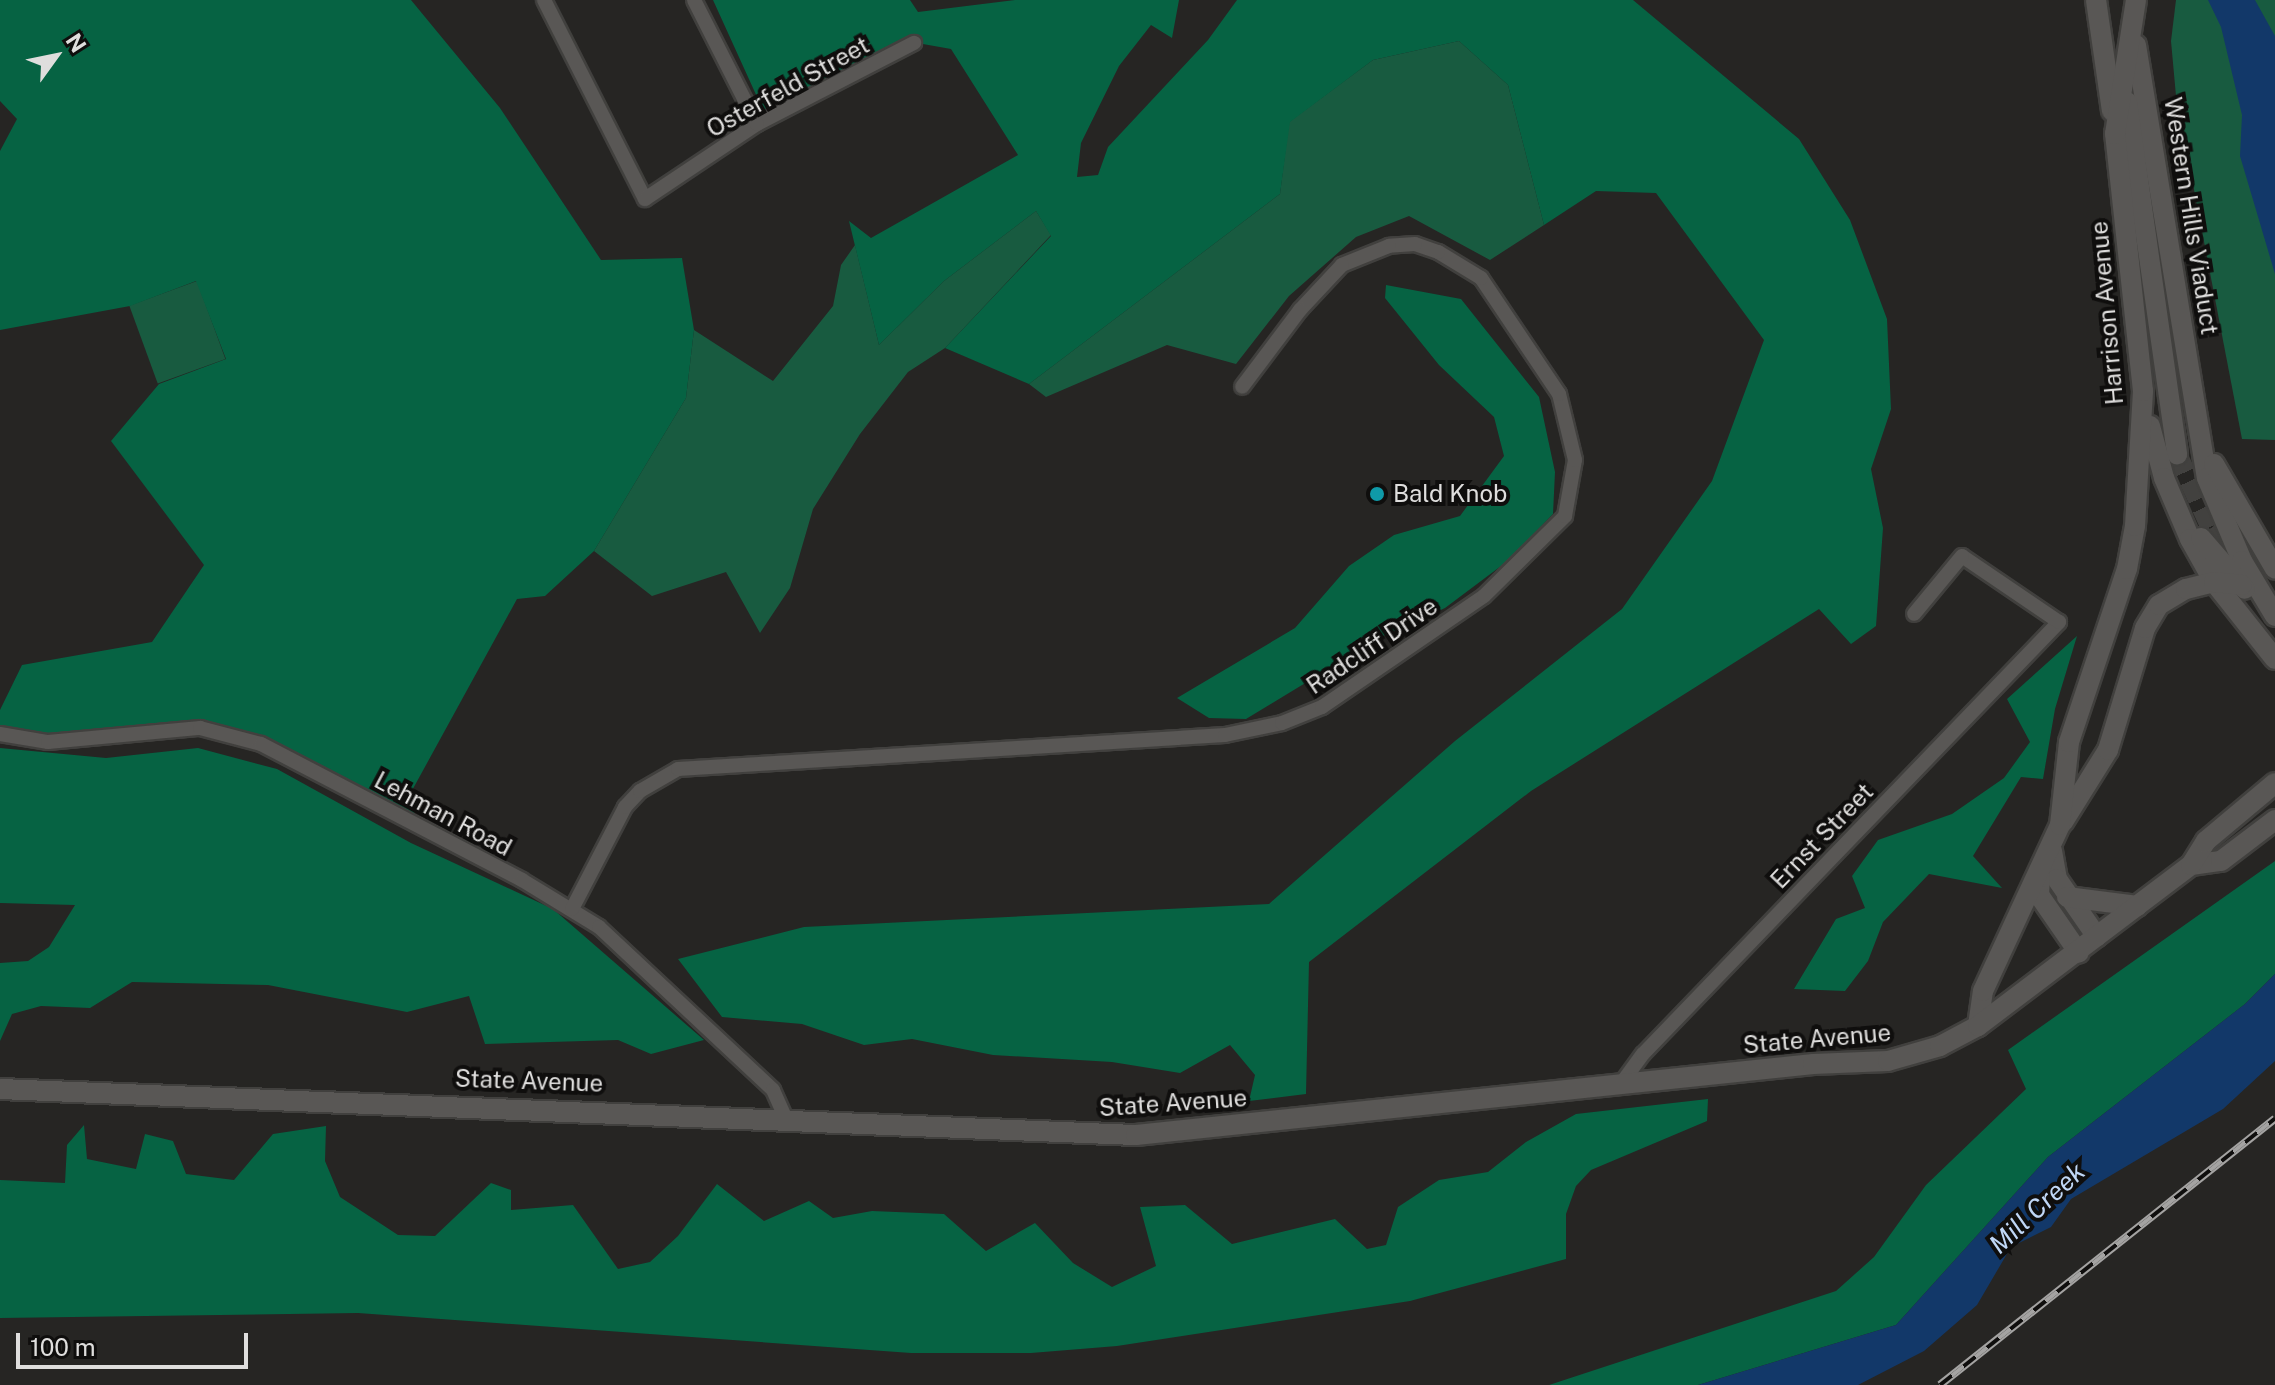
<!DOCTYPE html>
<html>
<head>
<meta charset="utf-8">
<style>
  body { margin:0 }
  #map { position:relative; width:2275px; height:1385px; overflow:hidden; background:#262523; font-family:"Public Sans",sans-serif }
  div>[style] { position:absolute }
  .green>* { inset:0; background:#185b40; transform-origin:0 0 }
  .forest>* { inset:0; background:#066343 }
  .water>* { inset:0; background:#123869 }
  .secondary-tunnel>* { height:20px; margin-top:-10px; transform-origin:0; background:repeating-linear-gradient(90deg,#42413f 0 20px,transparent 0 30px) }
  .roads { filter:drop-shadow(2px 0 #41403e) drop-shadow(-2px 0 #41403e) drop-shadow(0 2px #41403e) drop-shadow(0 -2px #41403e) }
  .minor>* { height:14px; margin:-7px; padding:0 7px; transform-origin:7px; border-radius:7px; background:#595755 }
  .secondary>* { height:20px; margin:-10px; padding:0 10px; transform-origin:10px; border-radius:10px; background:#595755 }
  .rail>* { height:8px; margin-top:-4px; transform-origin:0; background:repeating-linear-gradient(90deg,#0f0e0d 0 15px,#a4a3a2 0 30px); box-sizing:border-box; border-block:2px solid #a4a3a2 }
  .dots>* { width:22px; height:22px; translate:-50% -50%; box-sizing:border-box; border:4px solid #0f0e0d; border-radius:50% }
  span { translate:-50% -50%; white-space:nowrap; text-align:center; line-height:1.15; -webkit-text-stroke:8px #0f0e0d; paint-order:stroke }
  .street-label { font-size:24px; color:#dfdedd }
  .poi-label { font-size:24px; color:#dfdedd }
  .left { translate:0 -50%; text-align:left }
  .water-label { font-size:26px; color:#c0d7f6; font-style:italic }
  .north { position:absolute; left:16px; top:16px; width:80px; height:80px; -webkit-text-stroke:6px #0f0e0d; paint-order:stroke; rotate:57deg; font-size:22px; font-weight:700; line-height:32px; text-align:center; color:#dfdedd }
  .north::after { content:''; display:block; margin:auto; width:28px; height:36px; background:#dfdedd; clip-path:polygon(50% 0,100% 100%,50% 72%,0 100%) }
  .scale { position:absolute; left:16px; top:1333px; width:232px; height:36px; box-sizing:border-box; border:4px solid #dfdedd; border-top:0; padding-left:10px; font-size:24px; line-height:28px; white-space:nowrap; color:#dfdedd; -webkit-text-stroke:6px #0f0e0d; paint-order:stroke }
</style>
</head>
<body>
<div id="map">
  <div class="green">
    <div style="clip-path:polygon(2176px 0,2275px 0,2275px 440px,2242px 439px,2176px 96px,2171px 41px)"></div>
    <div style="clip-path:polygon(1459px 41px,1508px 85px,1544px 225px,1490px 260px,1409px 216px,1356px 237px,1289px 296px,1236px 364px,1167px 345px,1046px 397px,1029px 384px,1280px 194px,1289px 122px,1373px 60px)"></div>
    <div style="clip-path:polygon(1036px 211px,1051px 235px,945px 348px,908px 372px,860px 434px,813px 509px,790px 588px,760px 633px,726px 572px,652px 596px,594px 551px,686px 398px,694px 330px,773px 381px,833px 306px,841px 265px,855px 245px,879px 345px,944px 281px)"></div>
    <div style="left:197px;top:281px;width:83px;height:72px;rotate:70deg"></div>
  </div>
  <div class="forest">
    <div style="clip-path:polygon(0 0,411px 0,500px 108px,601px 260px,682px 258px,694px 330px,686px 398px,594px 551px,545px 596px,517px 599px,409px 796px,419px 827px,221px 730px,105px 737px,0 734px,0 710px,22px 665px,152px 642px,204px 565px,111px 441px,159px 384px,226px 359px,196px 281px,130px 306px,0 330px,0 151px,17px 119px,0 101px)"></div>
    <div style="clip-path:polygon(713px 0,910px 0,918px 12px,1015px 0,1179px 0,1172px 38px,1151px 25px,1119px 66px,1081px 143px,1077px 177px,1098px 175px,1108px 147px,1208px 40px,1237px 0,1633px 0,1799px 139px,1850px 220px,1887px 319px,1891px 409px,1871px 469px,1883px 528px,1876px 626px,1851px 644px,1819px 609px,1531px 791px,1309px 962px,1306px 1094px,1249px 1101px,1255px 1075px,1230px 1045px,1180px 1073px,1112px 1062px,993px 1055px,912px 1039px,864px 1045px,802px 1024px,722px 1017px,678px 959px,804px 927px,1269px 904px,1455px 741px,1622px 609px,1712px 481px,1764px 340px,1656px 193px,1596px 191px,1544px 225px,1508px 85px,1459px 41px,1373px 60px,1290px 122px,1280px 194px,1029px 384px,945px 348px,1051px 236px,1036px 211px,944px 281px,879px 345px,849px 221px,871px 238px,1018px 155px,951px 49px,906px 41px,763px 110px)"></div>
    <div style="clip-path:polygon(1386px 285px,1461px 299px,1539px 397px,1555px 472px,1553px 514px,1509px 560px,1445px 608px,1381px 637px,1246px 719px,1209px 718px,1177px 698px,1295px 628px,1349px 566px,1394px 535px,1460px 516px,1504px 456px,1494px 417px,1439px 365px,1385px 298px)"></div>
    <div style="clip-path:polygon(2077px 636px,2055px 709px,2043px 779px,2021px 777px,1973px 856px,2002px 888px,1929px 874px,1883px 922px,1868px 961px,1845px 991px,1794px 989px,1836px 919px,1865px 908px,1852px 876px,1878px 840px,1952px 814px,2004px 778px,2030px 742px,2007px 699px)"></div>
    <div style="clip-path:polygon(0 748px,106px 758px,198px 748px,277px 769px,411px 843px,553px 909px,704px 1040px,651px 1054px,618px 1040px,485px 1044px,469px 996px,407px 1012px,268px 985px,132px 982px,90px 1008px,41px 1006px,12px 1014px,0 1041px,0 963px,28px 961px,49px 947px,75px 905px,0 903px)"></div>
    <div style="clip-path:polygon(2275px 861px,2275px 974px,2245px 1004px,2048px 1157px,1896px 1325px,1698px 1385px,1549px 1385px,1836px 1291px,1874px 1257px,1926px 1185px,2026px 1089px,2008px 1050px)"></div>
    <div style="clip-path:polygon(1708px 1099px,1707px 1121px,1591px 1170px,1576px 1186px,1566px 1214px,1566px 1259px,1410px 1301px,1117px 1346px,1031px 1353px,911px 1353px,358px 1313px,0 1318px,0 1180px,65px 1183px,67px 1145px,84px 1125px,87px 1159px,136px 1169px,145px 1134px,173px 1141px,186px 1174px,234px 1180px,273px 1134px,326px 1126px,325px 1161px,340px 1197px,398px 1235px,435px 1236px,491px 1183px,511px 1190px,511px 1210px,573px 1205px,618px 1269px,650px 1262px,678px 1236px,717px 1184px,764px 1221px,809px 1201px,833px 1218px,872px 1211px,944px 1214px,986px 1251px,1035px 1223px,1073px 1263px,1112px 1287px,1156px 1266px,1140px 1207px,1185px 1205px,1232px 1244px,1335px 1219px,1367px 1249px,1386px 1245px,1398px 1207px,1439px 1180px,1488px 1172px,1526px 1142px,1576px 1114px)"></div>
  </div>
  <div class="water">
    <div style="clip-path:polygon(2208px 0,2255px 0,2275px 36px,2275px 274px,2240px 156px,2242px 115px,2221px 27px)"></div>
    <div style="clip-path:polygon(2275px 974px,2275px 1061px,2223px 1109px,2071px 1199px,2051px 1227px,2011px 1247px,1977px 1305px,1924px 1351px,1858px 1385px,1698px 1385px,1896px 1325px,2048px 1157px,2245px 1004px)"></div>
  </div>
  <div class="secondary-tunnel">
    <div style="left:2177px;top:454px;width:81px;rotate:65.3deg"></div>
    <div style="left:2211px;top:528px;width:55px;rotate:54.6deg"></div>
  </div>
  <div class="roads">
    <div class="minor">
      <div style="left:544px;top:0;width:223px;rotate:63.1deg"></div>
      <div style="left:645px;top:199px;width:135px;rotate:-33.8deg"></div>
      <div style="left:757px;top:124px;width:177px;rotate:-27.3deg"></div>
      <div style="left:694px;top:0;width:139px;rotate:63.1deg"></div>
      <div style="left:0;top:734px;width:49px;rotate:9.5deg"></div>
      <div style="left:48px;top:742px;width:153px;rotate:-5.3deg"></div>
      <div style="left:200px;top:728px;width:63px;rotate:14.7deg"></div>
      <div style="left:261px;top:744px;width:294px;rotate:27.5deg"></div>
      <div style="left:522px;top:880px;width:90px;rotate:31.4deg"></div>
      <div style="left:599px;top:927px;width:238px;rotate:43.1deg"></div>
      <div style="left:773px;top:1090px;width:30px;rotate:66deg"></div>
      <div style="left:572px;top:909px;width:115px;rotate:-62.5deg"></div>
      <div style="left:625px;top:807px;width:22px;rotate:-47deg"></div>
      <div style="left:640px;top:791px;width:44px;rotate:-30.1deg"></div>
      <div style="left:678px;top:769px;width:548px;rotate:-3.56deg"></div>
      <div style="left:1225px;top:735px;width:58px;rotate:-11.9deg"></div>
      <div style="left:1282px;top:723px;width:43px;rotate:-21.8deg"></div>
      <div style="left:1322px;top:707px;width:196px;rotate:-34.4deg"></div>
      <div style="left:1484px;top:596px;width:114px;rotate:-44.6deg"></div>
      <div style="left:1565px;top:516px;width:57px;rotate:-79.9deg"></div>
      <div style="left:1575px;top:460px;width:68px;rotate:-103.6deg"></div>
      <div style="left:1559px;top:394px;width:140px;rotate:-123.9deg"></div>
      <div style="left:1481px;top:278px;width:50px;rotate:-148.8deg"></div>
      <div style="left:1438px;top:252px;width:24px;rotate:-161deg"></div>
      <div style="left:1415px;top:244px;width:26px;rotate:176deg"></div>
      <div style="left:1389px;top:246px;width:51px;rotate:158deg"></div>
      <div style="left:1342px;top:265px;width:62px;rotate:133deg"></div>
      <div style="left:1300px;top:310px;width:96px;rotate:127deg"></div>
      <div style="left:1621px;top:1084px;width:37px;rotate:-54deg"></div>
      <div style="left:1643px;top:1054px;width:600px;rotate:-46.08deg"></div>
      <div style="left:2059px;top:622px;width:117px;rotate:-145.8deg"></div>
      <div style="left:1962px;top:556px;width:75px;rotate:129.6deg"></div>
    </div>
    <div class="secondary">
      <div style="left:2096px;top:0;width:112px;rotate:81.8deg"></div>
      <div style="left:2136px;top:45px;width:439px;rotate:80.7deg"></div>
      <div style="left:2207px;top:478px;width:90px;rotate:67.1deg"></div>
      <div style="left:2242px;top:561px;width:64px;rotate:59deg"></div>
      <div style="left:2127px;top:102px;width:356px;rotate:81.9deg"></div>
      <div style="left:2150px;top:426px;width:54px;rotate:74.9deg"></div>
      <div style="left:2164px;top:478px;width:66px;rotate:66.9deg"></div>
      <div style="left:2190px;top:539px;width:49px;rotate:60.8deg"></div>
      <div style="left:2214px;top:582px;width:98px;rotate:51.6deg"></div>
      <div style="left:2214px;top:464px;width:121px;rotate:59.8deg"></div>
      <div style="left:2201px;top:538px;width:67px;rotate:49.2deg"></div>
      <div style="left:2063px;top:822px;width:85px;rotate:-58deg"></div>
      <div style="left:2108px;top:750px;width:127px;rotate:-73.1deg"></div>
      <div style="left:2145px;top:628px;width:27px;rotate:-59deg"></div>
      <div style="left:2159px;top:605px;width:31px;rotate:-31deg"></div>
      <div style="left:2186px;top:589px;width:29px;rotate:-14deg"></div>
      <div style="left:2214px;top:582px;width:28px;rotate:6deg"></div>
      <div style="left:2052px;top:851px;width:28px;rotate:80deg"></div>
      <div style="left:2057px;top:879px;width:70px;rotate:55.4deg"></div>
      <div style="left:2191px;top:865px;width:30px;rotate:-8deg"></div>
      <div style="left:2221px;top:861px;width:68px;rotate:-37.2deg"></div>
      <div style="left:2040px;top:877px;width:18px;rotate:93deg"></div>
      <div style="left:2039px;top:895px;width:70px;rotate:55.4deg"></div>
      <div style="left:2067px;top:897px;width:71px;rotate:7.3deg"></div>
      <div style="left:1978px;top:1026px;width:35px;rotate:-82deg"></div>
      <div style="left:1983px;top:991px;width:183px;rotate:-65.1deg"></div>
      <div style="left:2060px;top:825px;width:83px;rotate:-83.8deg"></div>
      <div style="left:2069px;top:742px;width:182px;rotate:-71.5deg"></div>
      <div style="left:2127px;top:569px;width:44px;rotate:-79.5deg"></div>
      <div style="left:2135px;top:526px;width:135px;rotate:-86.6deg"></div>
      <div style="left:2143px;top:391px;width:259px;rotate:-96.2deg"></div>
      <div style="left:2115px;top:134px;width:136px;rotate:-81.1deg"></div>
      <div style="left:0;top:1089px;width:1137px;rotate:2.32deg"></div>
      <div style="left:1136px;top:1135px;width:681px;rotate:-5.99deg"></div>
      <div style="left:1813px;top:1064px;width:75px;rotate:-2.3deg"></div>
      <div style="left:1888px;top:1061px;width:54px;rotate:-16.1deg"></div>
      <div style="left:1940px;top:1046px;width:43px;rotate:-27.8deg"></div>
      <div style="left:1978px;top:1026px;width:267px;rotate:-37.1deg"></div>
      <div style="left:2191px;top:865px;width:28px;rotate:-58deg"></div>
      <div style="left:2206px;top:841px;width:90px;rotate:-40deg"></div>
    </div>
  </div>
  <div class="rail">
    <div style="left:1940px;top:1385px;width:428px;rotate:-38.5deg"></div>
  </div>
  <div class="dots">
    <div style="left:1377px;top:494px;background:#0f9aa8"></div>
  </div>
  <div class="street-label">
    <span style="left:788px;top:87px;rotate:-29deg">Osterfeld Street</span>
    <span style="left:2191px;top:216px;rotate:81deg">Western Hills Viaduct</span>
    <span style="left:2107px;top:313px;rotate:-95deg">Harrison Avenue</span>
    <span style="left:1372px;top:646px;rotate:-34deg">Radcliff Drive</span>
    <span style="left:443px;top:814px;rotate:28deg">Lehman Road</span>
    <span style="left:1822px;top:836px;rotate:-46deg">Ernst Street</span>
    <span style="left:1817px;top:1039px;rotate:-5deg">State Avenue</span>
    <span style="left:529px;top:1081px;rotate:2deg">State Avenue</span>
    <span style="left:1173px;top:1103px;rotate:-4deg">State Avenue</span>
  </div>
  <div class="poi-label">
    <span class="left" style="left:1393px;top:494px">Bald Knob</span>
  </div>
  <div class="water-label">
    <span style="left:2037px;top:1208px;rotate:-43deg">Mill Creek</span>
  </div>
  <div class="north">N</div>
  <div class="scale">100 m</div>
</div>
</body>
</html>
